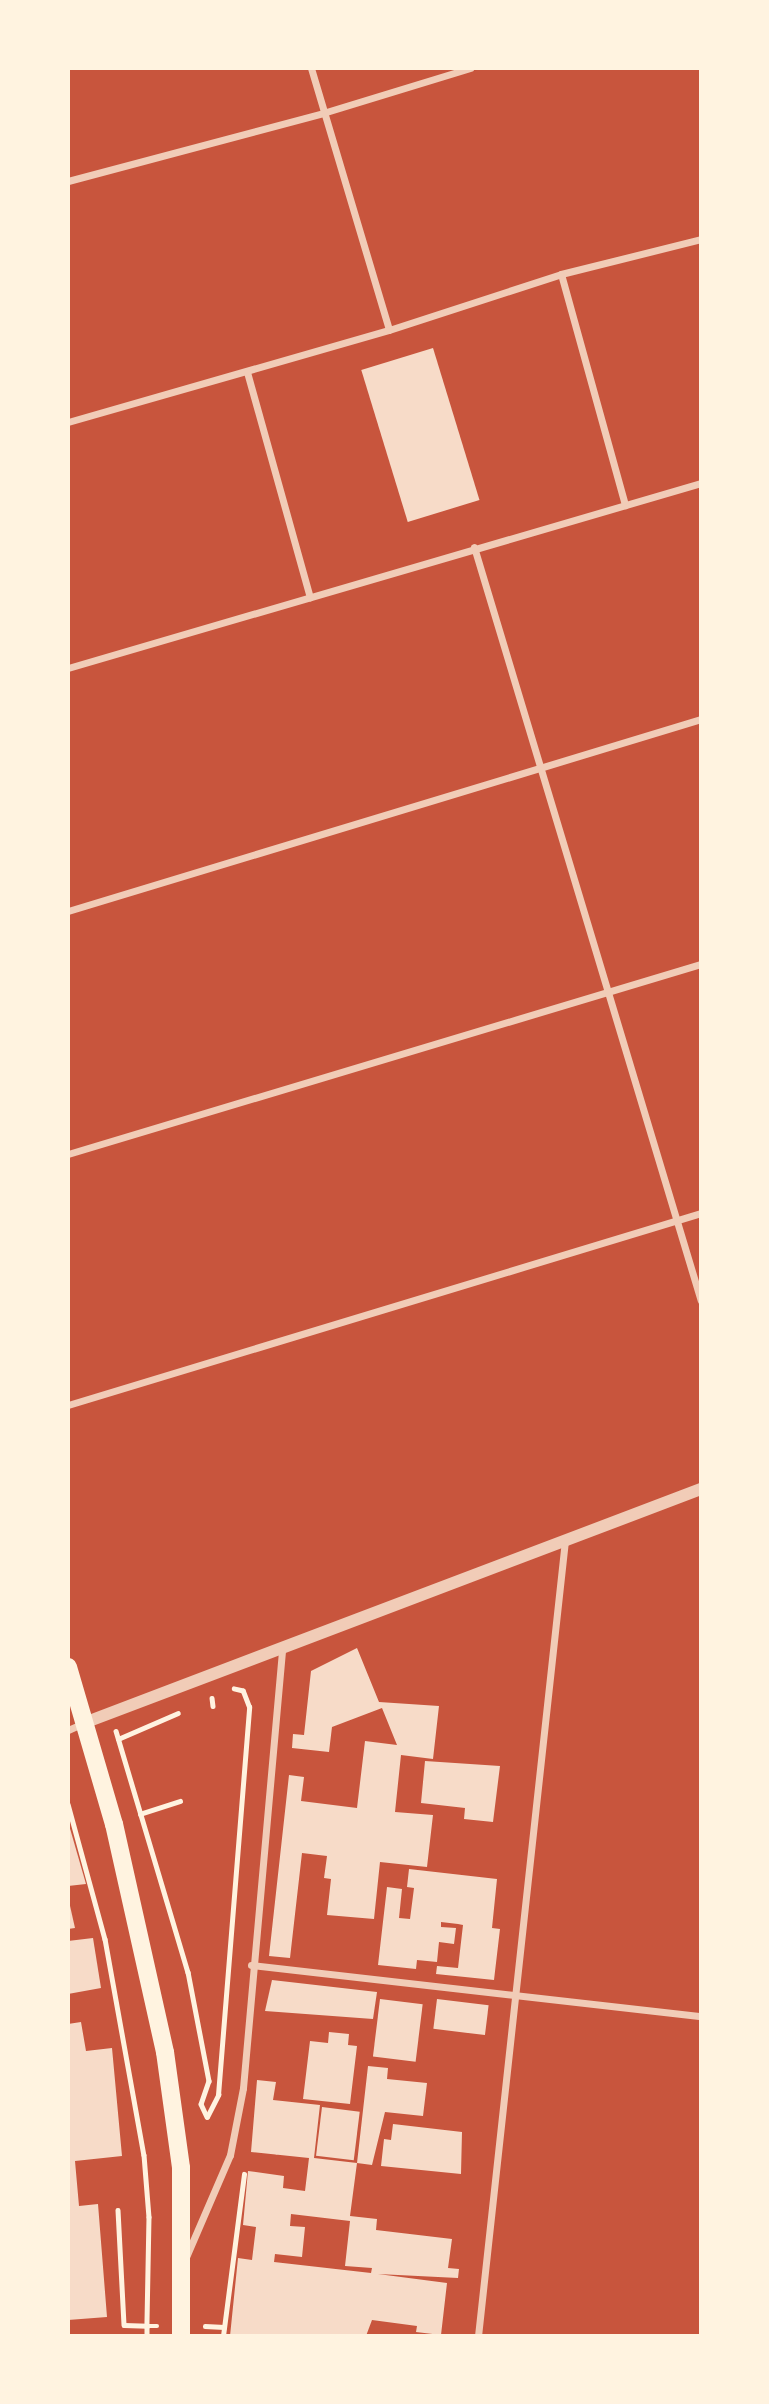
<!DOCTYPE html>
<html>
<head>
<meta charset="utf-8">
<style>
  body { margin:0 }
  #map { position:relative; width:769px; height:2404px; overflow:hidden; background:#c8553d; font-family:Merriweather,serif }
  div>[style] { position:absolute }
  .building>* { inset:0; background:#f7dbc8; transform-origin:0 0 }
  .path>* { height:4.5px; margin:-2.25px; padding:0 2.25px; transform-origin:2.25px; border-radius:2.25px; background:#fff3e0 }
  .minor>* { height:7px; margin:-3.5px; padding:0 3.5px; transform-origin:3.5px; border-radius:3.5px; background:#f1ccb7 }
  .tertiary>* { height:12px; margin:-6px; padding:0 6px; transform-origin:6px; border-radius:6px; background:#f1ccb7 }
  .primary>* { height:18px; margin:-9px; padding:0 9px; transform-origin:9px; border-radius:9px; background:#fff3e0 }
  span { translate:-50% -50%; white-space:nowrap; text-align:center; line-height:1.15; -webkit-text-stroke:7px #fff3e0; paint-order:stroke }
  .frame { position:absolute; inset:0; border:70px solid #fff3e0; pointer-events:none }
</style>
</head>
<body>
<div id="map">
  <div class="building">
    <div style="left:433px;top:348px;width:159px;height:75px;rotate:73deg"></div>
    <div style="clip-path:polygon(357px 1648px,379px 1702px,439px 1706px,433px 1759px,401px 1755px,395px 1812px,433px 1815px,427px 1867px,380px 1862px,374px 1919px,327px 1915px,331px 1879px,324px 1878px,327px 1856px,302px 1853px,290px 1958px,269px 1956px,289px 1775px,304px 1777px,301px 1801px,357px 1808px,365px 1741px,397px 1745px,382px 1708px,332px 1727px,329px 1752px,292px 1748px,293px 1734px,304px 1735px,311px 1671px)"></div>
    <div style="clip-path:polygon(425px 1761px,500px 1766px,493px 1822px,464px 1819px,465px 1808px,421px 1803px)"></div>
    <div style="clip-path:polygon(68px 1825px,69px 1825px,86px 1884px,68px 1886px)"></div>
    <div style="clip-path:polygon(409px 1869px,497px 1879px,492px 1928px,500px 1929px,494px 1980px,436px 1974px,437px 1966px,458px 1968px,463px 1925px,458px 1924px,441px 1922px,441px 1927px,456px 1928px,454px 1944px,439px 1942px,437px 1962px,417px 1960px,416px 1969px,378px 1965px,387px 1887px,402px 1889px,399px 1918px,410px 1919px,414px 1888px,407px 1887px)"></div>
    <div style="clip-path:polygon(68px 1897px,75px 1928px,68px 1929px)"></div>
    <div style="clip-path:polygon(93px 1938px,101px 1988px,68px 1994px,68px 1941px)"></div>
    <div style="clip-path:polygon(272px 1980px,377px 1992px,373px 2019px,265px 2011px)"></div>
    <div style="left:380px;top:1999px;width:43px;height:58px;rotate:7deg"></div>
    <div style="left:437px;top:1999px;width:52px;height:30px;rotate:7deg"></div>
    <div style="clip-path:polygon(81px 2022px,86px 2051px,112px 2048px,122px 2156px,75px 2161px,79px 2206px,98px 2204px,107px 2317px,68px 2320px,68px 2024px)"></div>
    <div style="clip-path:polygon(329px 2032px,349px 2034px,348px 2045px,357px 2046px,350px 2104px,303px 2099px,310px 2041px,328px 2043px)"></div>
    <div style="clip-path:polygon(368px 2066px,388px 2068px,387px 2079px,427px 2083px,423px 2116px,385px 2112px,372px 2165px,357px 2163px)"></div>
    <div style="clip-path:polygon(evenodd,257px 2080px,276px 2082px,273px 2100px,320px 2105px,314px 2158px,357px 2163px,350px 2216px,377px 2219px,376px 2230px,452px 2239px,448px 2268px,459px 2269px,458px 2278px,378px 2274px,447px 2283px,441px 2335px,416px 2332px,417px 2326px,372px 2320px,366px 2336px,230px 2336px,238px 2258px,252px 2260px,256px 2227px,243px 2225px,248px 2171px,284px 2176px,283px 2188px,305px 2191px,309px 2158px,251px 2152px,257px 2080px,291px 2214px,350px 2221px,345px 2266px,372px 2268px,371px 2273px,274px 2262px,275px 2254px,302px 2257px,305px 2227px,290px 2226px,291px 2214px)"></div>
    <div style="left:322px;top:2107px;width:38px;height:49px;rotate:7deg"></div>
    <div style="clip-path:polygon(393px 2124px,462px 2132px,461px 2174px,381px 2166px,384px 2139px,391px 2140px)"></div>
  </div>
  <div class="path">
    <div style="left:212px;top:1698px;width:8px;rotate:83deg"></div>
    <div style="left:116px;top:1731px;width:252px;rotate:73.4deg"></div>
    <div style="left:188px;top:1972px;width:111px;rotate:79.1deg"></div>
    <div style="left:209px;top:2081px;width:24px;rotate:109deg"></div>
    <div style="left:201px;top:2104px;width:14px;rotate:65deg"></div>
    <div style="left:207px;top:2117px;width:25px;rotate:-63deg"></div>
    <div style="left:218px;top:2095px;width:389px;rotate:-85.4deg"></div>
    <div style="left:249px;top:1707px;width:17px;rotate:-111deg"></div>
    <div style="left:243px;top:1691px;width:9px;rotate:-167deg"></div>
    <div style="left:118px;top:1739px;width:65px;rotate:-23.4deg"></div>
    <div style="left:68px;top:1804px;width:140px;rotate:74.7deg"></div>
    <div style="left:105px;top:1939px;width:219px;rotate:79.8deg"></div>
    <div style="left:144px;top:2155px;width:62px;rotate:85.4deg"></div>
    <div style="left:149px;top:2217px;width:109px;rotate:91.1deg"></div>
    <div style="left:147px;top:2326px;width:10px"></div>
    <div style="left:140px;top:1814px;width:42px;rotate:-18deg"></div>
    <div style="left:118px;top:2210px;width:115px;rotate:87deg"></div>
    <div style="left:124px;top:2325px;width:23px;rotate:2deg"></div>
    <div style="left:147px;top:2326px;width:10px;rotate:90deg"></div>
    <div style="left:205px;top:2326px;width:19px;rotate:3deg"></div>
    <div style="left:223px;top:2336px;width:163px;rotate:-82.6deg"></div>
  </div>
  <div class="minor">
    <div style="left:311px;top:68px;width:273px;rotate:73.4deg"></div>
    <div style="left:68px;top:181px;width:264px;rotate:-14.9deg"></div>
    <div style="left:323px;top:113px;width:154px;rotate:-17deg"></div>
    <div style="left:561px;top:274px;width:240px;rotate:74.5deg"></div>
    <div style="left:247px;top:372px;width:234px;rotate:74.4deg"></div>
    <div style="left:68px;top:422px;width:334px;rotate:-16deg"></div>
    <div style="left:389px;top:330px;width:181px;rotate:-18deg"></div>
    <div style="left:561px;top:274px;width:144px;rotate:-14deg"></div>
    <div style="left:474px;top:547px;width:787px;rotate:73.25deg"></div>
    <div style="left:68px;top:668px;width:659px;rotate:-16.29deg"></div>
    <div style="left:68px;top:911px;width:661px;rotate:-16.87deg"></div>
    <div style="left:68px;top:1154px;width:661px;rotate:-16.71deg"></div>
    <div style="left:68px;top:1405px;width:661px;rotate:-16.87deg"></div>
    <div style="left:68px;top:1730px;width:17px;rotate:-24deg"></div>
    <div style="left:251px;top:1965px;width:453px;rotate:6.5deg"></div>
    <div style="left:186px;top:2257px;width:111px;rotate:-66.7deg"></div>
    <div style="left:230px;top:2155px;width:68px;rotate:-79deg"></div>
    <div style="left:243px;top:2088px;width:441px;rotate:-84.9deg"></div>
    <div style="left:478px;top:2336px;width:801px;rotate:-83.76deg"></div>
  </div>
  <div class="tertiary">
    <div style="left:84px;top:1723px;width:660px;rotate:-20.77deg"></div>
  </div>
  <div class="primary">
    <div style="left:68px;top:1667px;width:164px;rotate:73.7deg"></div>
    <div style="left:114px;top:1824px;width:234px;rotate:77.4deg"></div>
    <div style="left:165px;top:2052px;width:117px;rotate:82.1deg"></div>
    <div style="left:181px;top:2168px;width:168px;rotate:90deg"></div>
  </div>
  <div class="frame"></div>
</div>
</body>
</html>
